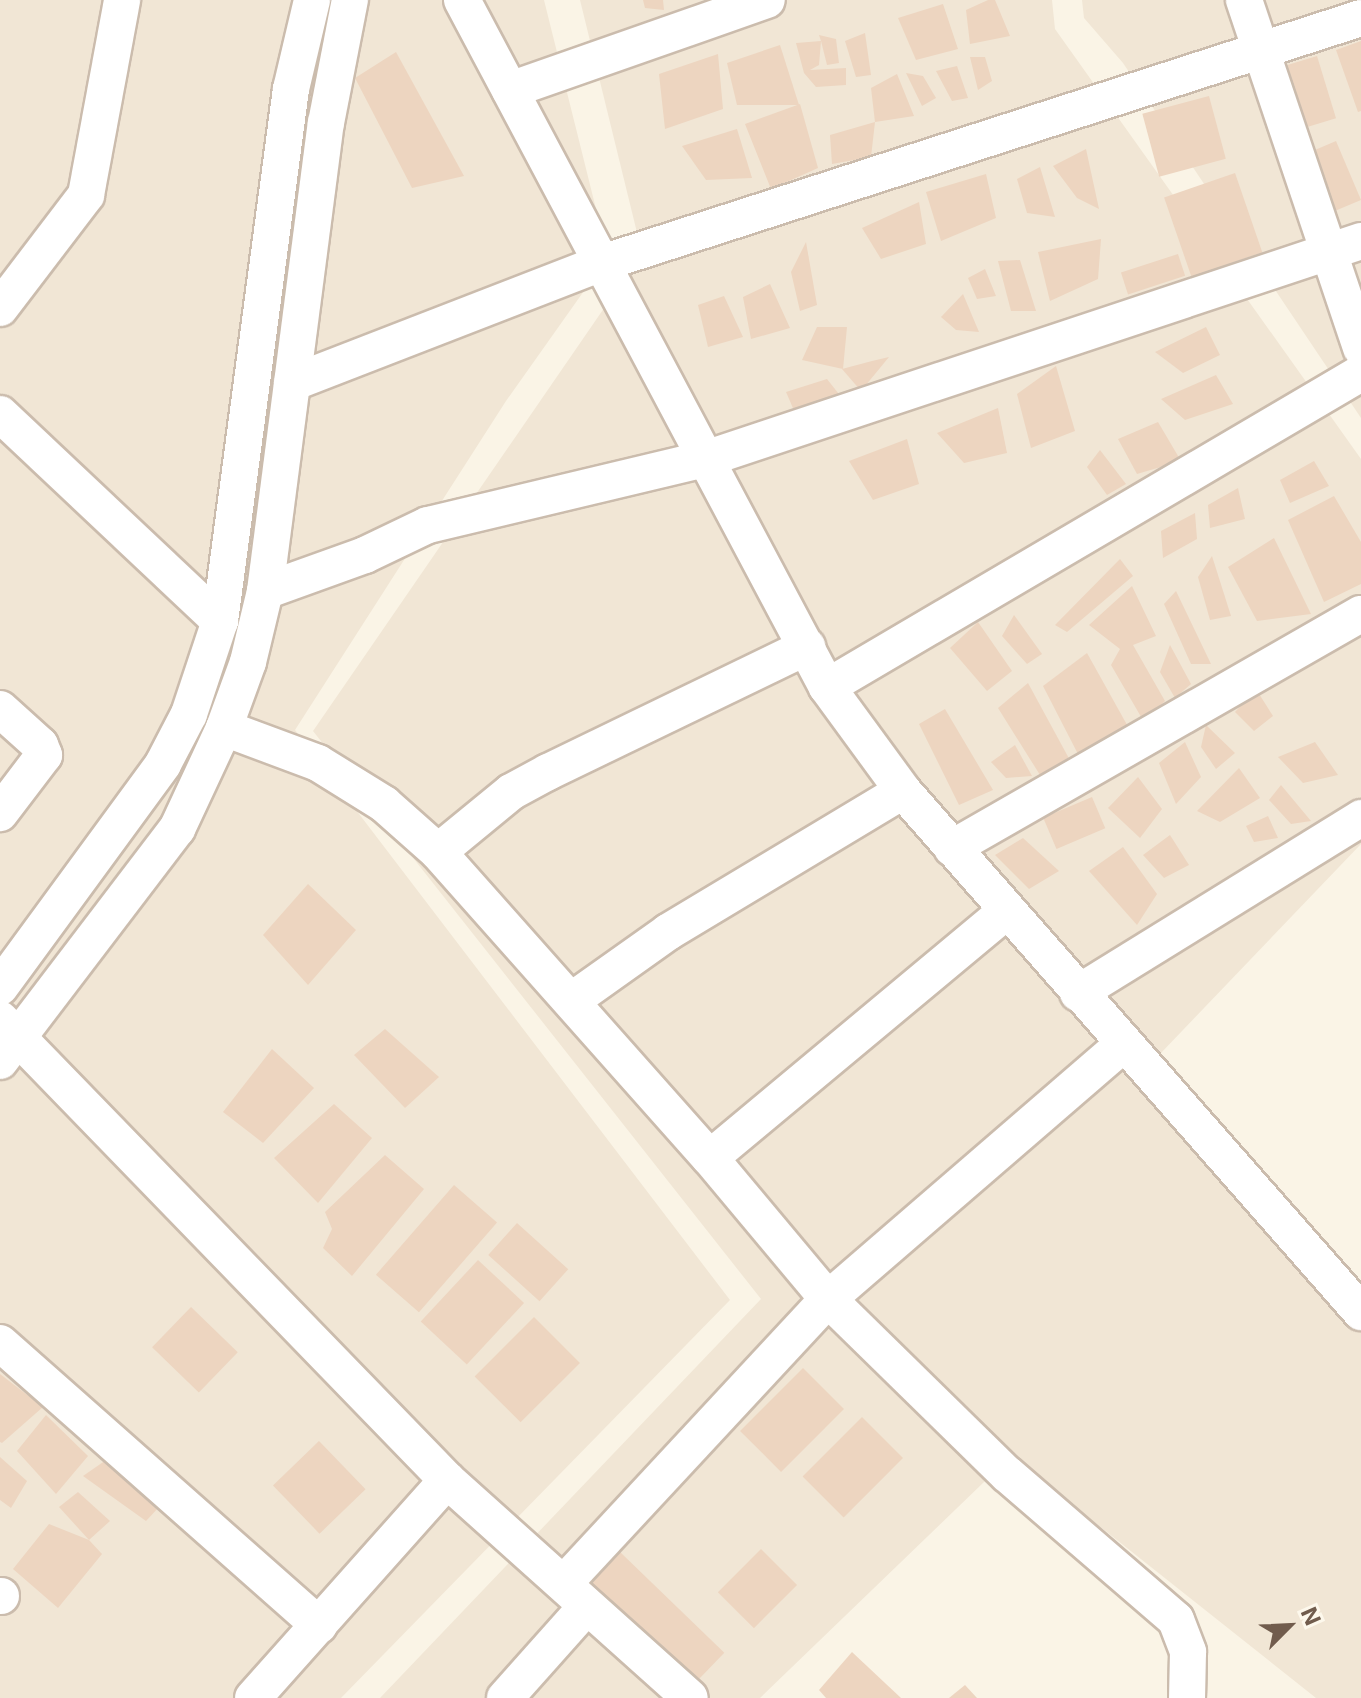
<!DOCTYPE html>
<html>
<head>
<meta charset="utf-8">
<style>
  body { margin:0 }
  #map { position:relative; width:1361px; height:1698px; overflow:hidden; background:#faf4e6; font-family:Inter,sans-serif }
  div>[style] { position:absolute }
  .residential>* { inset:0; background:#f1e6d5 }
  .building>* { inset:0; background:#edd5c0; transform-origin:0 0 }
  .roads { filter:drop-shadow(2px 0 #cbbcad) drop-shadow(-2px 0 #cbbcad) drop-shadow(0 2px #cbbcad) drop-shadow(0 -2px #cbbcad) }
  .minor>* { height:36px; margin:-18px; padding:0 18px; transform-origin:18px; border-radius:18px; background:#fff }
  span { translate:-50% -50%; white-space:nowrap; text-align:center; line-height:1.15; -webkit-text-stroke:8px #fdf8ec; paint-order:stroke }
  .north { position:absolute; left:1249px; top:1586px; width:80px; height:80px; -webkit-text-stroke:6px #fdf8ec; paint-order:stroke; rotate:66deg; font-size:22px; font-weight:700; line-height:32px; text-align:center; color:#715c4d }
  .north::after { content:''; display:block; margin:auto; width:28px; height:36px; background:#715c4d; clip-path:polygon(50% 0,100% 100%,50% 72%,0 100%) }
</style>
</head>
<body>
<div id="map">
  <div class="residential">
    <div style="clip-path:polygon(0 0,544px 0,608px 257px,506px 401px,295px 730px,730px 1300px,341px 1698px,0 1698px)"></div>
    <div style="clip-path:polygon(580px 0,1052px 0,1055px 29px,1361px 459px,1361px 844px,1160px 1054px,1361px 1289px,1361px 1698px,1316px 1698px,1011px 1456px,760px 1698px,380px 1698px,761px 1299px,313px 731px,642px 253px)"></div>
    <div style="clip-path:polygon(1082px 0,1361px 0,1361px 418px,1123px 63px,1084px 18px)"></div>
  </div>
  <div class="building">
    <div style="clip-path:polygon(643px 0,663px 0,664px 10px,645px 8px)"></div>
    <div style="clip-path:polygon(988px 0,995px 0,1010px 36px,970px 44px,966px 10px)"></div>
    <div style="clip-path:polygon(943px 4px,958px 49px,916px 60px,898px 18px)"></div>
    <div style="clip-path:polygon(865px 33px,871px 75px,856px 77px,845px 41px)"></div>
    <div style="clip-path:polygon(819px 35px,836px 39px,839px 63px,827px 65px,821px 41px,819px 65px,810px 70px,846px 68px,846px 85px,816px 87px,804px 73px,796px 43px,821px 41px)"></div>
    <div style="clip-path:polygon(1361px 41px,1361px 111px,1358px 112px,1336px 50px)"></div>
    <div style="clip-path:polygon(780px 45px,799px 105px,737px 105px,727px 63px)"></div>
    <div style="clip-path:polygon(396px 52px,464px 176px,412px 188px,355px 78px)"></div>
    <div style="clip-path:polygon(718px 54px,723px 109px,665px 129px,659px 74px)"></div>
    <div style="left:1317px;top:56px;width:65px;height:48px;rotate:73deg"></div>
    <div style="clip-path:polygon(970px 57px,985px 57px,992px 81px,978px 90px)"></div>
    <div style="clip-path:polygon(957px 66px,968px 98px,952px 101px,936px 71px)"></div>
    <div style="clip-path:polygon(906px 73px,923px 76px,936px 98px,922px 106px)"></div>
    <div style="clip-path:polygon(897px 74px,914px 116px,875px 122px,871px 88px)"></div>
    <div style="left:1209px;top:96px;width:65px;height:69px;rotate:75deg"></div>
    <div style="clip-path:polygon(800px 104px,818px 168px,771px 189px,745px 124px)"></div>
    <div style="clip-path:polygon(875px 122px,871px 157px,832px 164px,830px 135px)"></div>
    <div style="clip-path:polygon(737px 129px,752px 178px,706px 180px,682px 146px)"></div>
    <div style="left:1336px;top:141px;width:64px;height:35px;rotate:67deg"></div>
    <div style="clip-path:polygon(1086px 149px,1099px 209px,1077px 198px,1053px 166px)"></div>
    <div style="clip-path:polygon(1040px 167px,1055px 217px,1027px 213px,1017px 179px)"></div>
    <div style="left:1235px;top:173px;width:84px;height:75px;rotate:71deg"></div>
    <div style="clip-path:polygon(986px 174px,996px 218px,941px 241px,926px 192px)"></div>
    <div style="clip-path:polygon(919px 202px,926px 244px,881px 259px,862px 228px)"></div>
    <div style="clip-path:polygon(1101px 239px,1098px 279px,1050px 301px,1038px 252px)"></div>
    <div style="clip-path:polygon(806px 242px,817px 305px,800px 311px,791px 272px)"></div>
    <div style="left:1178px;top:254px;width:23px;height:60px;rotate:72deg"></div>
    <div style="clip-path:polygon(1020px 260px,1036px 311px,1011px 311px,998px 261px)"></div>
    <div style="clip-path:polygon(985px 269px,996px 296px,977px 299px,968px 278px)"></div>
    <div style="clip-path:polygon(770px 284px,790px 328px,751px 339px,743px 297px)"></div>
    <div style="clip-path:polygon(963px 294px,979px 332px,956px 330px,941px 317px)"></div>
    <div style="clip-path:polygon(724px 296px,743px 337px,708px 347px,698px 305px)"></div>
    <div style="clip-path:polygon(817px 327px,847px 327px,843px 369px,802px 360px)"></div>
    <div style="clip-path:polygon(1206px 327px,1220px 355px,1183px 373px,1155px 352px)"></div>
    <div style="clip-path:polygon(889px 357px,861px 391px,842px 369px,872px 361px)"></div>
    <div style="clip-path:polygon(1056px 366px,1075px 431px,1031px 448px,1017px 394px)"></div>
    <div style="clip-path:polygon(1216px 375px,1233px 404px,1185px 420px,1161px 399px)"></div>
    <div style="clip-path:polygon(827px 379px,846px 403px,796px 415px,786px 392px)"></div>
    <div style="clip-path:polygon(998px 408px,1007px 453px,964px 463px,937px 433px)"></div>
    <div style="clip-path:polygon(1158px 422px,1181px 461px,1137px 474px,1118px 439px)"></div>
    <div style="clip-path:polygon(907px 439px,919px 484px,873px 500px,849px 461px)"></div>
    <div style="clip-path:polygon(1100px 450px,1126px 484px,1107px 495px,1087px 467px)"></div>
    <div style="clip-path:polygon(1314px 461px,1329px 486px,1290px 503px,1280px 480px)"></div>
    <div style="clip-path:polygon(1238px 488px,1245px 519px,1210px 528px,1208px 505px)"></div>
    <div style="clip-path:polygon(1334px 496px,1361px 542px,1361px 584px,1324px 602px,1288px 520px)"></div>
    <div style="clip-path:polygon(1195px 513px,1197px 539px,1163px 558px,1161px 531px)"></div>
    <div style="clip-path:polygon(1274px 538px,1311px 614px,1257px 621px,1228px 567px)"></div>
    <div style="clip-path:polygon(1212px 556px,1231px 616px,1210px 620px,1198px 577px)"></div>
    <div style="clip-path:polygon(1120px 559px,1133px 576px,1067px 632px,1055px 625px)"></div>
    <div style="clip-path:polygon(1132px 586px,1156px 636px,1133px 645px,1165px 701px,1144px 722px,1111px 665px,1120px 649px,1089px 625px)"></div>
    <div style="clip-path:polygon(1176px 591px,1211px 664px,1191px 664px,1164px 604px)"></div>
    <div style="clip-path:polygon(1014px 615px,1042px 654px,1027px 664px,1002px 636px)"></div>
    <div style="clip-path:polygon(978px 622px,1012px 671px,987px 691px,950px 648px)"></div>
    <div style="clip-path:polygon(1170px 645px,1191px 684px,1175px 698px,1160px 672px)"></div>
    <div style="clip-path:polygon(1087px 653px,1131px 732px,1079px 756px,1043px 686px)"></div>
    <div style="clip-path:polygon(1028px 683px,1072px 764px,1040px 775px,998px 708px)"></div>
    <div style="clip-path:polygon(1256px 689px,1273px 716px,1254px 731px,1235px 712px)"></div>
    <div style="clip-path:polygon(945px 709px,993px 790px,959px 805px,919px 724px)"></div>
    <div style="clip-path:polygon(1206px 725px,1235px 753px,1216px 769px,1201px 747px)"></div>
    <div style="clip-path:polygon(1185px 742px,1201px 777px,1176px 804px,1159px 763px)"></div>
    <div style="clip-path:polygon(1315px 742px,1338px 775px,1303px 783px,1278px 757px)"></div>
    <div style="clip-path:polygon(1015px 745px,1032px 776px,1006px 778px,991px 762px)"></div>
    <div style="clip-path:polygon(1239px 768px,1260px 798px,1220px 822px,1197px 811px)"></div>
    <div style="clip-path:polygon(1138px 777px,1162px 809px,1140px 838px,1108px 808px)"></div>
    <div style="clip-path:polygon(1281px 785px,1311px 821px,1291px 824px,1269px 800px)"></div>
    <div style="left:1092px;top:797px;width:34px;height:53px;rotate:67deg"></div>
    <div style="clip-path:polygon(1268px 816px,1278px 838px,1254px 842px,1246px 826px)"></div>
    <div style="clip-path:polygon(1170px 835px,1189px 865px,1164px 878px,1143px 855px)"></div>
    <div style="clip-path:polygon(1023px 838px,1059px 871px,1029px 889px,995px 855px)"></div>
    <div style="clip-path:polygon(1123px 847px,1157px 894px,1137px 925px,1089px 871px)"></div>
    <div style="clip-path:polygon(308px 884px,356px 930px,308px 985px,263px 935px)"></div>
    <div style="clip-path:polygon(385px 1029px,439px 1077px,405px 1108px,354px 1055px)"></div>
    <div style="clip-path:polygon(272px 1049px,314px 1088px,263px 1143px,223px 1112px)"></div>
    <div style="clip-path:polygon(334px 1104px,372px 1138px,318px 1203px,274px 1158px)"></div>
    <div style="clip-path:polygon(385px 1155px,424px 1189px,352px 1276px,323px 1248px,332px 1229px,325px 1212px)"></div>
    <div style="left:454px;top:1185px;width:57px;height:119px;rotate:41deg"></div>
    <div style="left:517px;top:1223px;width:69px;height:43px;rotate:42deg"></div>
    <div style="left:478px;top:1260px;width:63px;height:84px;rotate:43deg"></div>
    <div style="left:191px;top:1307px;width:65px;height:56px;rotate:44deg"></div>
    <div style="left:534px;top:1317px;width:65px;height:84px;rotate:45deg"></div>
    <div style="left:803px;top:1368px;width:58px;height:89px;rotate:45deg"></div>
    <div style="clip-path:polygon(0 1374px,43px 1407px,2px 1443px,0 1442px)"></div>
    <div style="clip-path:polygon(46px 1415px,88px 1456px,56px 1494px,17px 1451px)"></div>
    <div style="left:862px;top:1417px;width:58px;height:84px;rotate:45deg"></div>
    <div style="left:319px;top:1441px;width:67px;height:64px;rotate:46deg"></div>
    <div style="clip-path:polygon(0 1457px,27px 1481px,11px 1508px,0 1500px)"></div>
    <div style="clip-path:polygon(109px 1458px,160px 1506px,146px 1521px,83px 1476px)"></div>
    <div style="clip-path:polygon(78px 1492px,110px 1521px,89px 1540px,59px 1507px)"></div>
    <div style="clip-path:polygon(49px 1524px,89px 1540px,102px 1554px,58px 1608px,13px 1569px)"></div>
    <div style="left:761px;top:1549px;width:51px;height:61px;rotate:45deg"></div>
    <div style="left:620px;top:1552px;width:145px;height:42px;rotate:44deg"></div>
    <div style="clip-path:polygon(852px 1652px,901px 1698px,826px 1698px,819px 1690px)"></div>
    <div style="clip-path:polygon(965px 1685px,977px 1698px,949px 1698px)"></div>
  </div>
  <div class="roads">
    <div class="minor">
      <div style="left:462px;top:0;width:778px;rotate:62.02deg"></div>
      <div style="left:827px;top:687px;width:129px;rotate:53.8deg"></div>
      <div style="left:903px;top:791px;width:694px;rotate:48.68deg"></div>
      <div style="left:1244px;top:0;width:367px;rotate:71.4deg"></div>
      <div style="left:510px;top:90px;width:272px;rotate:-19.3deg"></div>
      <div style="left:0;top:308px;width:142px;rotate:-52.7deg"></div>
      <div style="left:86px;top:195px;width:198px;rotate:-79.5deg"></div>
      <div style="left:292px;top:383px;width:332px;rotate:-21.2deg"></div>
      <div style="left:602px;top:263px;width:798px;rotate:-17.89deg"></div>
      <div style="left:0;top:414px;width:302px;rotate:43.3deg"></div>
      <div style="left:265px;top:591px;width:106px;rotate:-19.8deg"></div>
      <div style="left:365px;top:555px;width:70px;rotate:-25.5deg"></div>
      <div style="left:428px;top:525px;width:285px;rotate:-13.4deg"></div>
      <div style="left:705px;top:459px;width:691px;rotate:-18.38deg"></div>
      <div style="left:827px;top:687px;width:619px;rotate:-30.46deg"></div>
      <div style="left:0;top:709px;width:54px;rotate:42deg"></div>
      <div style="left:40px;top:745px;width:11px;rotate:68deg"></div>
      <div style="left:44px;top:755px;width:73px;rotate:127.2deg"></div>
      <div style="left:224px;top:728px;width:100px;rotate:20.4deg"></div>
      <div style="left:318px;top:763px;width:78px;rotate:31.8deg"></div>
      <div style="left:384px;top:804px;width:72px;rotate:41.6deg"></div>
      <div style="left:438px;top:852px;width:409px;rotate:48.4deg"></div>
      <div style="left:710px;top:1158px;width:184px;rotate:50.1deg"></div>
      <div style="left:828px;top:1299px;width:250px;rotate:44.4deg"></div>
      <div style="left:1007px;top:1474px;width:223px;rotate:40.8deg"></div>
      <div style="left:1176px;top:1620px;width:34px;rotate:69deg"></div>
      <div style="left:1188px;top:1652px;width:46px;rotate:91.2deg"></div>
      <div style="left:952px;top:848px;width:471px;rotate:-29.8deg"></div>
      <div style="left:438px;top:852px;width:94px;rotate:-39.4deg"></div>
      <div style="left:511px;top:792px;width:42px;rotate:-28.4deg"></div>
      <div style="left:548px;top:772px;width:288px;rotate:-25.8deg"></div>
      <div style="left:0;top:987px;width:276px;rotate:-53.8deg"></div>
      <div style="left:163px;top:764px;width:56px;rotate:-62.5deg"></div>
      <div style="left:189px;top:714px;width:98px;rotate:-71.6deg"></div>
      <div style="left:220px;top:621px;width:537px;rotate:-82.4deg"></div>
      <div style="left:291px;top:89px;width:91px;rotate:-76.7deg"></div>
      <div style="left:1078px;top:993px;width:333px;rotate:-31.7deg"></div>
      <div style="left:571px;top:1001px;width:119px;rotate:-35.4deg"></div>
      <div style="left:668px;top:932px;width:274px;rotate:-31deg"></div>
      <div style="left:0;top:1019px;width:642px;rotate:45.88deg"></div>
      <div style="left:447px;top:1480px;width:326px;rotate:41.9deg"></div>
      <div style="left:0;top:1061px;width:292px;rotate:-52.7deg"></div>
      <div style="left:177px;top:829px;width:111px;rotate:-65deg"></div>
      <div style="left:224px;top:728px;width:70px;rotate:-70deg"></div>
      <div style="left:248px;top:662px;width:73px;rotate:-76.5deg"></div>
      <div style="left:265px;top:591px;width:472px;rotate:-82.6deg"></div>
      <div style="left:326px;top:123px;width:125px;rotate:-79deg"></div>
      <div style="left:710px;top:1158px;width:386px;rotate:-39.8deg"></div>
      <div style="left:0;top:1343px;width:426px;rotate:41.5deg"></div>
      <div style="left:565px;top:1582px;width:386px;rotate:-47.1deg"></div>
      <div style="left:828px;top:1299px;width:390px;rotate:-40.8deg"></div>
      <div style="left:0;top:1596px;width:1px"></div>
      <div style="left:253px;top:1698px;width:292px;rotate:-48.3deg"></div>
      <div style="left:505px;top:1698px;width:123px;rotate:-48.3deg"></div>
    </div>
  </div>
  <div class="north">N</div>
</div>
</body>
</html>
